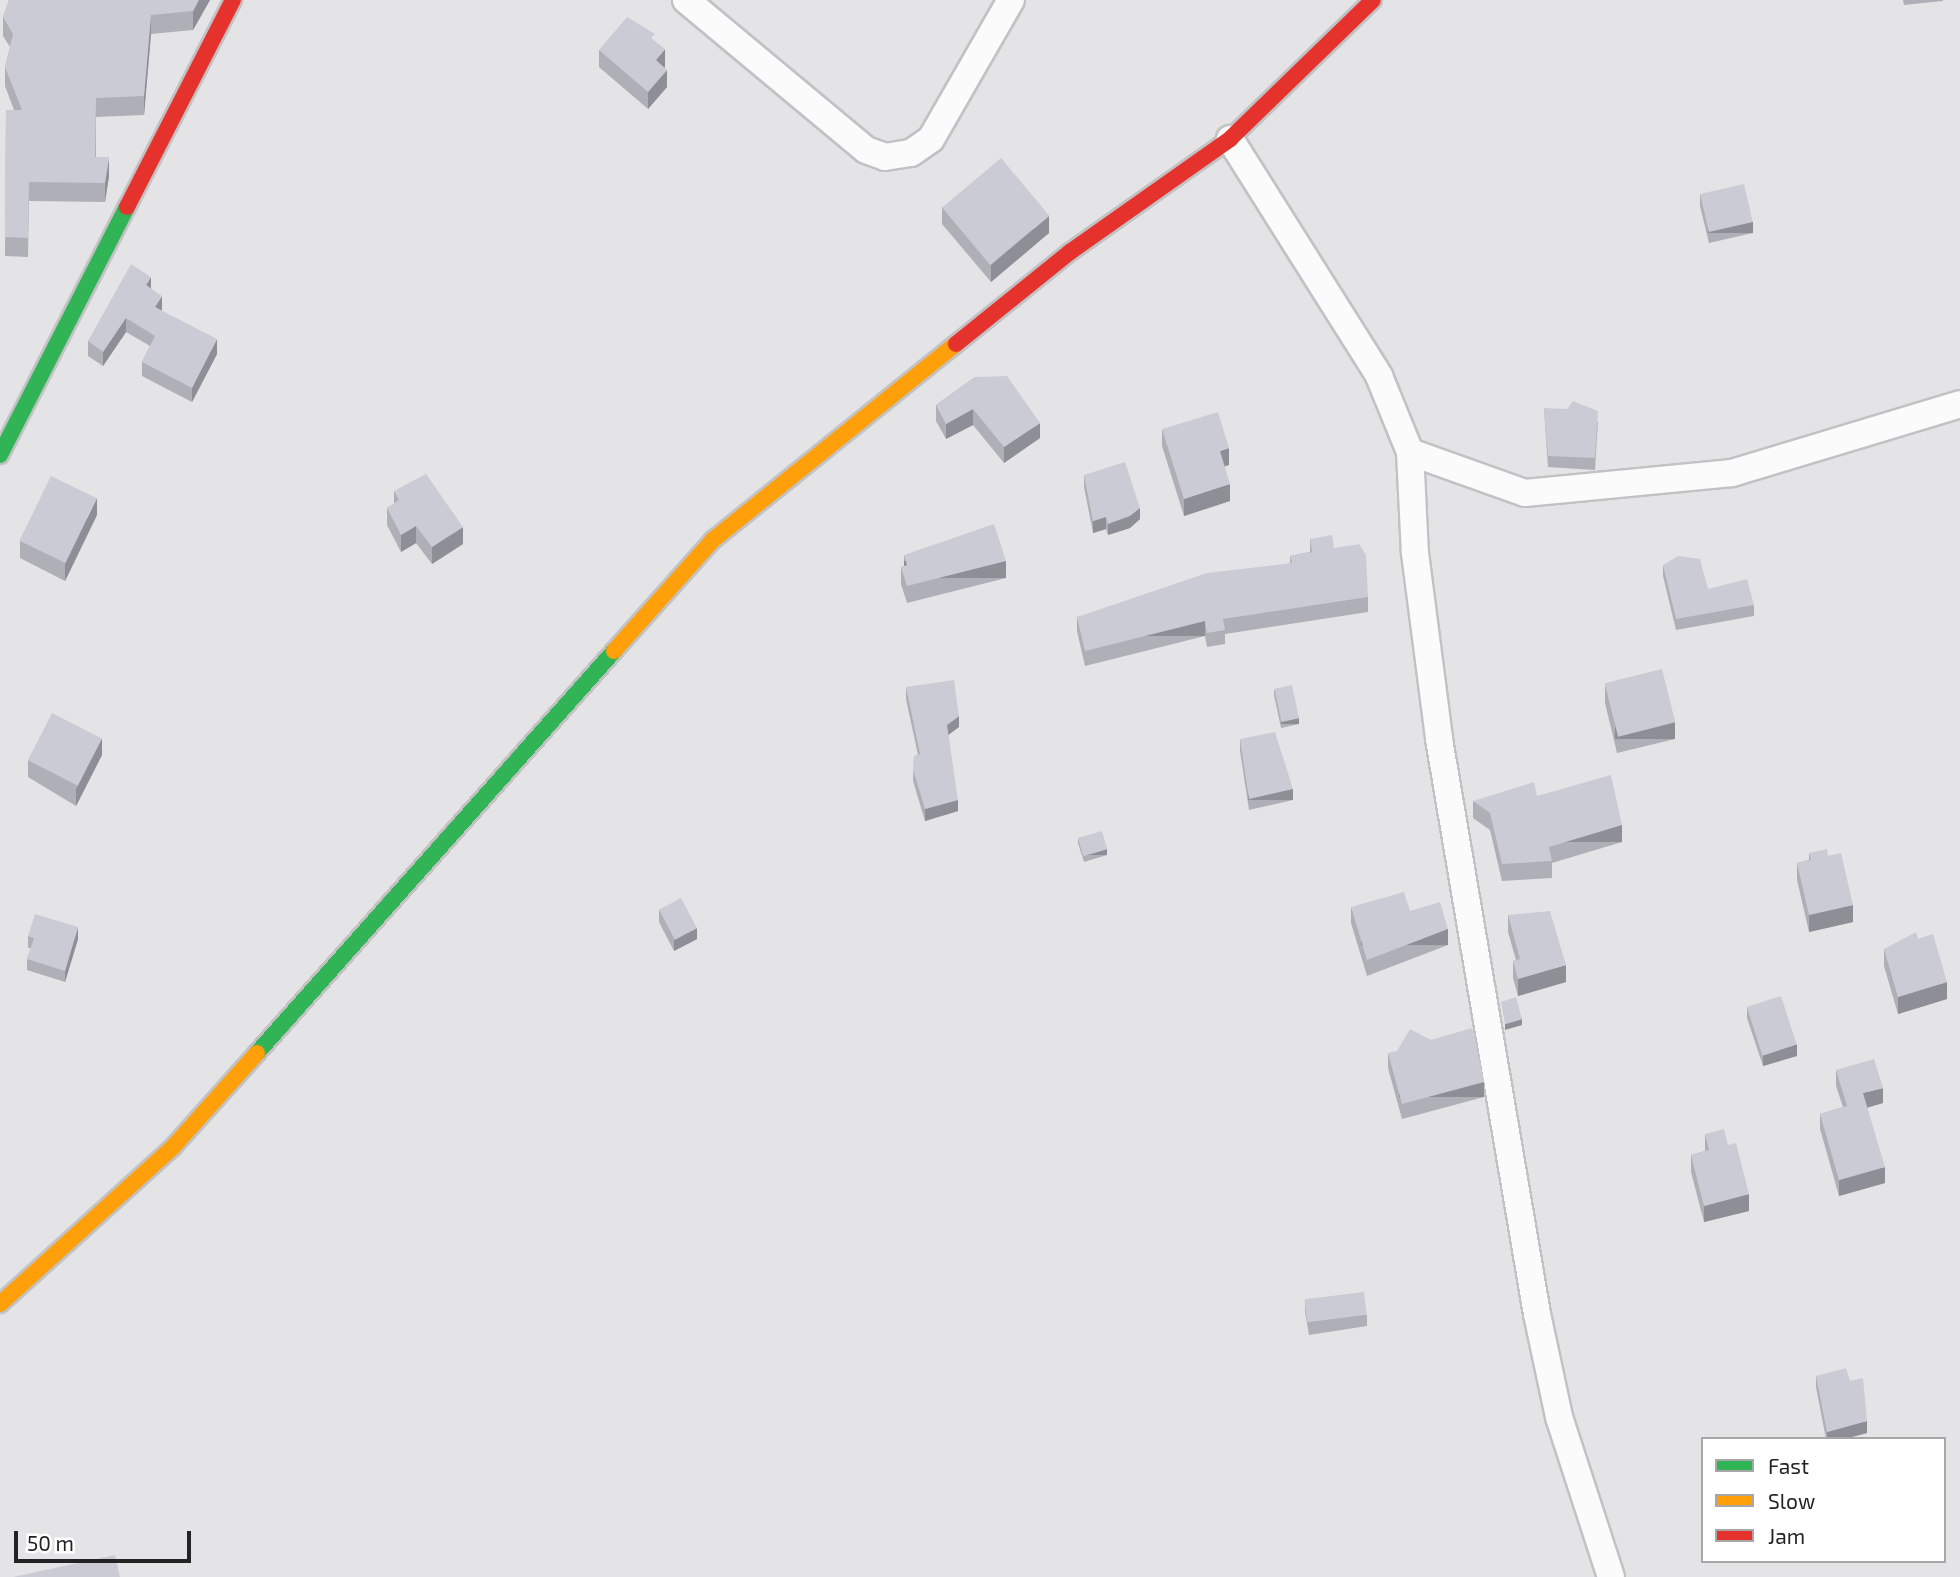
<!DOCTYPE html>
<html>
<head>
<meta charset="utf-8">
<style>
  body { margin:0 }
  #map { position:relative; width:1960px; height:1577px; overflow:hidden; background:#e4e4e6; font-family:"Exo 2",sans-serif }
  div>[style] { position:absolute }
  .roads { filter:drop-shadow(2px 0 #c2c2c4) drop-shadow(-2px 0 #c2c2c4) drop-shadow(0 2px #c2c2c4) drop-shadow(0 -2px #c2c2c4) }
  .street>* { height:26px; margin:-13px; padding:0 13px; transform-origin:13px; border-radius:13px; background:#fbfbfb }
  .fast>* { height:16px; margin:-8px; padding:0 8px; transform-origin:8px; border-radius:8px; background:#30b455 }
  .slow>* { height:16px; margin:-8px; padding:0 8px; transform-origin:8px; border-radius:8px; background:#ff9f0a }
  .jam>* { height:16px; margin:-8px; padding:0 8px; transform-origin:8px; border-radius:8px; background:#e5322d }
  .wall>* { inset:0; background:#afafb8 }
  .shaded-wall>* { inset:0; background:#8e8e96; transform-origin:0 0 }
  .building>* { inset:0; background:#cbcbd6; transform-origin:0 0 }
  span { translate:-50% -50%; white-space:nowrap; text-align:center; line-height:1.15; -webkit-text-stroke:7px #fff; paint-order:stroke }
  .legend { position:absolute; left:1701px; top:1437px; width:245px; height:126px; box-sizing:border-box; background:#fff; border:2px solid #a7a7a7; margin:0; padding:9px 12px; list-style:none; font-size:21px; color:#232324 }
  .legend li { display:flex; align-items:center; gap:14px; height:35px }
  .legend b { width:35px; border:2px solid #a7a7a7 }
  .scale { position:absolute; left:14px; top:1531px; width:177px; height:32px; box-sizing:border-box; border:4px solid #232324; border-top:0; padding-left:9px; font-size:21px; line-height:24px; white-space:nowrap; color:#232324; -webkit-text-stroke:5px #fff; paint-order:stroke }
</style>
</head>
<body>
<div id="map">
  <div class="roads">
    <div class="street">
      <div style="left:686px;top:0;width:234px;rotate:39.8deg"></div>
      <div style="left:866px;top:150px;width:20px;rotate:20deg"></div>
      <div style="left:885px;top:157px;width:26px;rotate:-9deg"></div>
      <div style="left:911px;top:153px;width:24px;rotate:-35deg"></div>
      <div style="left:931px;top:139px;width:160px;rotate:-60.1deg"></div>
      <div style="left:1230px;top:139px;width:280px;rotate:57.8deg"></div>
      <div style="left:1379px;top:376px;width:82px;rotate:67.8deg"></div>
      <div style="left:1410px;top:452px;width:101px;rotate:87.2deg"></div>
      <div style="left:1415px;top:553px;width:188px;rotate:82.6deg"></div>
      <div style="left:1439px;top:739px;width:583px;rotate:80.33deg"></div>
      <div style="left:1537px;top:1314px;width:105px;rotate:77.9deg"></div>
      <div style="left:1559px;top:1417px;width:168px;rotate:72deg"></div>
      <div style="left:1410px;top:452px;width:122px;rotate:19.6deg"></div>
      <div style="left:1525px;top:493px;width:208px;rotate:-5.5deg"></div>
      <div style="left:1732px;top:473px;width:238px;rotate:-16.8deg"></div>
    </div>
    <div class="fast">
      <div style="left:0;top:455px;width:279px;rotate:-62.9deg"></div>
      <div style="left:257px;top:1053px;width:538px;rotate:-48.39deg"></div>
    </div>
    <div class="slow">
      <div style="left:614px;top:651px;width:149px;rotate:-48.3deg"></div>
      <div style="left:713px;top:540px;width:312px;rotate:-38.9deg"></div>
      <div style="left:0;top:1304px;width:234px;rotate:-42.2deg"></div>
      <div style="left:173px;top:1147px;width:126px;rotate:-48.2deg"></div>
    </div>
    <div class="jam">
      <div style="left:127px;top:207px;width:233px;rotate:-62.9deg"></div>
      <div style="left:956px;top:344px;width:146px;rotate:-38.9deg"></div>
      <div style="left:1070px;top:252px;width:196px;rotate:-35.2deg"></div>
      <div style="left:1230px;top:139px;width:199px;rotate:-44.2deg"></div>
    </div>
  </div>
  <div class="wall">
    <div style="clip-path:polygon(9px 0,210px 0,193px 30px,151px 34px,144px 115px,96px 117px,96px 157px,109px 176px,105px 202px,29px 201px,28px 257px,5px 256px,6px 110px,14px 110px,5px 86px,5px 67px,10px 47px,3px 36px,3px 17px)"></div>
    <div style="clip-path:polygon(1903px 0,1943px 0,1943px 1px,1904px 5px)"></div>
    <div style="clip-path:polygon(655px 41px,665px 66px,667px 87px,648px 109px,599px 67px,599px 50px)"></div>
    <div style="clip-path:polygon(1700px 195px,1753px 233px,1709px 243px,1700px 206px)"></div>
    <div style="clip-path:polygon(942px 207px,1049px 233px,991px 282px,942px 224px)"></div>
    <div style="clip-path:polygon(151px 288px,162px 311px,217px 354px,192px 402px,142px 376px,142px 362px,150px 346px,126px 332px,103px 366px,88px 356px,88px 341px)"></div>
    <div style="clip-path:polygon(975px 377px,1040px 438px,1004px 463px,973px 425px,946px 439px,936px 421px,936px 405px)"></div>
    <div style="clip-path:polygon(1544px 408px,1598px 422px,1595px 470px,1548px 467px)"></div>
    <div style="clip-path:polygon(1162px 429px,1229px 465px,1224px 466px,1230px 501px,1184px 516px,1162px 446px)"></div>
    <div style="clip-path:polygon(1084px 475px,1140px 519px,1130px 528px,1108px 535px,1106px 529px,1093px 533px,1084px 487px)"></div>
    <div style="clip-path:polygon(394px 491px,463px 544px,432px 564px,416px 543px,401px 552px,387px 525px,387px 508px,394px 504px)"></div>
    <div style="clip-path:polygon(97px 515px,65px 581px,20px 558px,20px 541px)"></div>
    <div style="clip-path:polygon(1310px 539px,1334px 548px,1368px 597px,1368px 612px,1225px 634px,1225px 644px,1207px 647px,1205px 636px,1085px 666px,1077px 631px,1077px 617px,1290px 563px,1290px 556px,1310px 552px)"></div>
    <div style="clip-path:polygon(904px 555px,1006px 578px,907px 603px,901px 584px,901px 567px,904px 566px)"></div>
    <div style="clip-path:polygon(1663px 565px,1708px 589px,1754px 605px,1754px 616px,1676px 630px,1663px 576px)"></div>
    <div style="clip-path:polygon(1605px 686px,1675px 739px,1617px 753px,1605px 703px)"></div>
    <div style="clip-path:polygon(906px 687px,959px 727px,948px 735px,958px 811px,925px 821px,913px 781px,914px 756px,918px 755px,906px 699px)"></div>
    <div style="clip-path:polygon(1274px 689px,1299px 724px,1281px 728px,1274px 695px)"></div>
    <div style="clip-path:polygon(1240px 739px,1293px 800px,1249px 810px,1240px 751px)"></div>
    <div style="clip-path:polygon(102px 755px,76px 806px,28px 777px,28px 760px)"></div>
    <div style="clip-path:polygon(1537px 796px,1622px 842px,1552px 863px,1552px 878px,1502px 881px,1490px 830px,1473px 818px,1473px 801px)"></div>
    <div style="clip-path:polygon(1078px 838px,1107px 855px,1084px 862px,1078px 843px)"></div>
    <div style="clip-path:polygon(1809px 853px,1828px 856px,1853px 922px,1809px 932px,1797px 880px,1797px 863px,1809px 860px)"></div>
    <div style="clip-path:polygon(1351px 907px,1448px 945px,1367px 976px,1351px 923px)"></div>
    <div style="clip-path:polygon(659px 910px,697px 939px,674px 951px,659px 922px)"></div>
    <div style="clip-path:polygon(1508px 915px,1566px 982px,1518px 996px,1513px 978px,1513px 961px,1516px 960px,1508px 932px)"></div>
    <div style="clip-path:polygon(28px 936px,78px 939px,65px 982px,27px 970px,27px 959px,31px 948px,28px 948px)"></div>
    <div style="clip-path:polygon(1918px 939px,1947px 999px,1898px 1014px,1884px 966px,1884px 949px)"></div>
    <div style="clip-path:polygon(1747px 1007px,1797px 1056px,1763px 1066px,1747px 1018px)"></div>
    <div style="clip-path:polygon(1388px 1053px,1484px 1097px,1402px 1119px,1388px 1068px)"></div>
    <div style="clip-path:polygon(1836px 1070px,1883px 1103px,1867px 1107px,1885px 1183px,1839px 1196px,1820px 1129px,1820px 1114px,1843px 1107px,1836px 1086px)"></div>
    <div style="clip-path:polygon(1705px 1134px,1728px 1145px,1749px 1211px,1704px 1222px,1691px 1172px,1691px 1155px,1705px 1151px)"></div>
    <div style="clip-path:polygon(1305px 1300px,1367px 1315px,1367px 1326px,1309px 1335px,1305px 1312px)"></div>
    <div style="clip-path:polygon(1816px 1376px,1850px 1381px,1867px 1433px,1844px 1439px,1826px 1439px,1816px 1387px)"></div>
  </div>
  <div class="shaded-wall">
    <div style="clip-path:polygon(199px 0,210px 0,193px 30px,193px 11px)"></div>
    <div style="clip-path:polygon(151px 15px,151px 34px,144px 115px,144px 96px)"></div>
    <div style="clip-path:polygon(665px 49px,665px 66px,656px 77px,656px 60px)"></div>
    <div style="clip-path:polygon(667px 70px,667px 87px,648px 109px,648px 92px)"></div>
    <div style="clip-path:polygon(109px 157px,109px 176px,105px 202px,105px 183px)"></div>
    <div style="clip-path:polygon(1049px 216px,1049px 233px,991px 282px,991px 265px)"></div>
    <div style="left:1753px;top:222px;width:11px;height:45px;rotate:90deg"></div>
    <div style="clip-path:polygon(151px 277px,151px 291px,146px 285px)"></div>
    <div style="clip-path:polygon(162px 296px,162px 311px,155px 307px)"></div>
    <div style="clip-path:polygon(126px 318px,126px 332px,103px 366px,103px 352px)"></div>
    <div style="clip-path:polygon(217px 339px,217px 354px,192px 402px,192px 388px)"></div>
    <div style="clip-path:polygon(973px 409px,973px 425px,946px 439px,946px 424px)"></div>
    <div style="clip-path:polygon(1040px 423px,1040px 438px,1004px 463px,1004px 447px)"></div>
    <div style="clip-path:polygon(1229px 448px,1229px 465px,1220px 468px,1220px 451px)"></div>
    <div style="clip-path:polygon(1230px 484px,1230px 501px,1184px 516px,1184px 499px)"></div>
    <div style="clip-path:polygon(97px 498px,97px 515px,65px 581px,65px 564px)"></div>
    <div style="clip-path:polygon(1140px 508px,1140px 519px,1130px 528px,1108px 535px,1108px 524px)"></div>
    <div style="clip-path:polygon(1106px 517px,1106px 529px,1093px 533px,1093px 521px)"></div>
    <div style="clip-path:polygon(416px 526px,416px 543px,401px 552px,401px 535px)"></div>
    <div style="clip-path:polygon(463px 527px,463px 544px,432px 564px,432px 547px)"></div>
    <div style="left:1006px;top:561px;width:17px;height:102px;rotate:90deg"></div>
    <div style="left:1205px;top:621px;width:15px;height:124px;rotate:90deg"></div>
    <div style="clip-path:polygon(959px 716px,959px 727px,947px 736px,947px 725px)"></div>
    <div style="left:1299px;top:718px;width:6px;height:18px;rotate:90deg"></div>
    <div style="left:1675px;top:722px;width:17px;height:60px;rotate:90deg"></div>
    <div style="clip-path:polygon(102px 738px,102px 755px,76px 806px,76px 789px)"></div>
    <div style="left:1293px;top:789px;width:11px;height:45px;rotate:90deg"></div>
    <div style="clip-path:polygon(958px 800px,958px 811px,925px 821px,925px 809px)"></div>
    <div style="left:1622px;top:825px;width:17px;height:76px;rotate:90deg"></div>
    <div style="left:1107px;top:849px;width:6px;height:24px;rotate:90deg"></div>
    <div style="clip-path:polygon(1853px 905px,1853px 922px,1809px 932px,1809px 915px)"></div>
    <div style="clip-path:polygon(78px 927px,78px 939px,65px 982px,65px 971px)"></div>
    <div style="clip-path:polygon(697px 928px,697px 939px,674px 951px,674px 940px)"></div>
    <div style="left:1448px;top:929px;width:16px;height:87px;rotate:90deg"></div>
    <div style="clip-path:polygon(1566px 965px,1566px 982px,1518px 996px,1518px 979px)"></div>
    <div style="clip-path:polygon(1947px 982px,1947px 999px,1898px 1014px,1898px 997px)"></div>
    <div style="clip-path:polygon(1522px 1019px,1522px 1025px,1505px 1030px,1505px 1024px)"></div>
    <div style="clip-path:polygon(1797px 1044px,1797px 1056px,1763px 1066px,1763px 1055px)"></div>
    <div style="left:1484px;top:1082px;width:15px;height:85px;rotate:90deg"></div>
    <div style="clip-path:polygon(1883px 1088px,1883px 1103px,1863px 1109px,1863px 1093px)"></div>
    <div style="clip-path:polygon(1885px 1167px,1885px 1183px,1839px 1196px,1839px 1180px)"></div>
    <div style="clip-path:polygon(1749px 1194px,1749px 1211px,1704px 1222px,1704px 1206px)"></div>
    <div style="clip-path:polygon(1867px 1421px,1867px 1433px,1844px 1439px,1827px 1439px,1827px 1432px)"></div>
  </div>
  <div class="building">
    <div style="clip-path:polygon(9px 0,199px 0,193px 11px,151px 15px,144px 96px,96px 98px,95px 157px,109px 157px,105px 183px,29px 182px,28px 238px,5px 237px,6px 110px,22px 110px,5px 67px,13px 34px,3px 17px)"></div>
    <div style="clip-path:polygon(627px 17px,655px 34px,651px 38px,665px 49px,656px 60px,667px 70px,648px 92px,599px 50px)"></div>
    <div style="left:1001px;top:158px;width:75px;height:77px;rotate:50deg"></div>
    <div style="left:1744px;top:184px;width:39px;height:45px;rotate:77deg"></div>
    <div style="clip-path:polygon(131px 264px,151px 277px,146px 285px,162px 296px,155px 307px,217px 339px,192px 388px,142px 362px,155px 336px,126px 318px,103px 352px,88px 341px)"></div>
    <div style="clip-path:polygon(1007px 376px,1040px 423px,1004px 447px,973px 409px,946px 424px,936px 405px,975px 377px)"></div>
    <div style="clip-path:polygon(1573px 401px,1598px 411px,1595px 458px,1548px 456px,1544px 408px,1567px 409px)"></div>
    <div style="clip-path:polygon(1218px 412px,1229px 448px,1220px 451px,1230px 484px,1184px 499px,1162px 429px)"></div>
    <div style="clip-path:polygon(1125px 462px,1140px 508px,1130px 516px,1108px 524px,1106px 517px,1093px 521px,1084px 475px)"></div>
    <div style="clip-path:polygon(426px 474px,463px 527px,432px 547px,416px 526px,401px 535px,387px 508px,399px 500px,394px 491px)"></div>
    <div style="left:51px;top:476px;width:51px;height:72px;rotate:26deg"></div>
    <div style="clip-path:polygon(994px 524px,1006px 561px,907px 586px,901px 567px,907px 565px,904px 555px)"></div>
    <div style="clip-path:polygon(1332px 535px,1334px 548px,1359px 544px,1366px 555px,1368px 597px,1223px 619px,1225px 630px,1207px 633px,1205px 621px,1085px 651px,1077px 617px,1207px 573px,1292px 563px,1290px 556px,1312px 552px,1310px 539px)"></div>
    <div style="clip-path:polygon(1678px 556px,1700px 559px,1708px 589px,1747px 579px,1754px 605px,1676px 619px,1663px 565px)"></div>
    <div style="left:1662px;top:669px;width:55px;height:59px;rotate:76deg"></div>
    <div style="clip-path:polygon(954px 680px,959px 716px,947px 725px,958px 800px,925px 809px,913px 769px,914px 756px,920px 754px,906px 687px)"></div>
    <div style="left:1292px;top:685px;width:34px;height:18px;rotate:78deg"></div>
    <div style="left:52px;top:713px;width:56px;height:53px;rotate:27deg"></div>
    <div style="clip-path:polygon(1275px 732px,1293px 789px,1249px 799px,1240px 739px)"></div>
    <div style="clip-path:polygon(1611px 775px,1622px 825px,1549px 847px,1552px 861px,1502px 864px,1490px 813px,1473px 801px,1534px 782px,1537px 796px)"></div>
    <div style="left:1102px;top:831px;width:19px;height:25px;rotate:74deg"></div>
    <div style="clip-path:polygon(1827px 849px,1828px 856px,1841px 853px,1853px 905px,1809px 915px,1797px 863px,1811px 860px,1809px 853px)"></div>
    <div style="clip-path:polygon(1404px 892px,1410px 911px,1440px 902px,1448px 929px,1367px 960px,1351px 907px)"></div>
    <div style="left:681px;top:898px;width:34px;height:25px;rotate:62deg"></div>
    <div style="clip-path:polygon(1550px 911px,1566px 965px,1518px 979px,1513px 961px,1520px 959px,1508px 915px)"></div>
    <div style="clip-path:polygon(35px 914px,78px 927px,65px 971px,27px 959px,34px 938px,28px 936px)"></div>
    <div style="clip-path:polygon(1916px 932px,1918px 939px,1933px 934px,1947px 982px,1898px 997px,1884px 949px)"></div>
    <div style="left:1781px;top:996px;width:51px;height:36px;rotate:72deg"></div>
    <div style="clip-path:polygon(1516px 997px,1522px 1019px,1505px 1024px,1501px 1002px)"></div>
    <div style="clip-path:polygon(1472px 1028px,1484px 1082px,1402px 1104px,1388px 1053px,1397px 1051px,1410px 1029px,1431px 1040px)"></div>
    <div style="clip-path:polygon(1874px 1059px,1883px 1088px,1863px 1093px,1885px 1167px,1839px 1180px,1820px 1114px,1847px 1106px,1836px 1070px)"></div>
    <div style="clip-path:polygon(1724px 1129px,1728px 1145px,1736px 1143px,1749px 1194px,1704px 1206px,1691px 1155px,1709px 1150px,1705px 1134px)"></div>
    <div style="left:1364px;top:1292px;width:23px;height:60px;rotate:83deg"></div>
    <div style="clip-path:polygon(1846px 1368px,1850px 1381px,1863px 1378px,1867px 1421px,1827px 1432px,1816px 1376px)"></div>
    <div style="clip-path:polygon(115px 1555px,120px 1577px,13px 1577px)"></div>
  </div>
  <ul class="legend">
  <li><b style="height:9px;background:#30b455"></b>Fast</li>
  <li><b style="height:9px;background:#ff9f0a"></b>Slow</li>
  <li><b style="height:9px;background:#e5322d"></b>Jam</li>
  </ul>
  <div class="scale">50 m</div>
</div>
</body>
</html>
